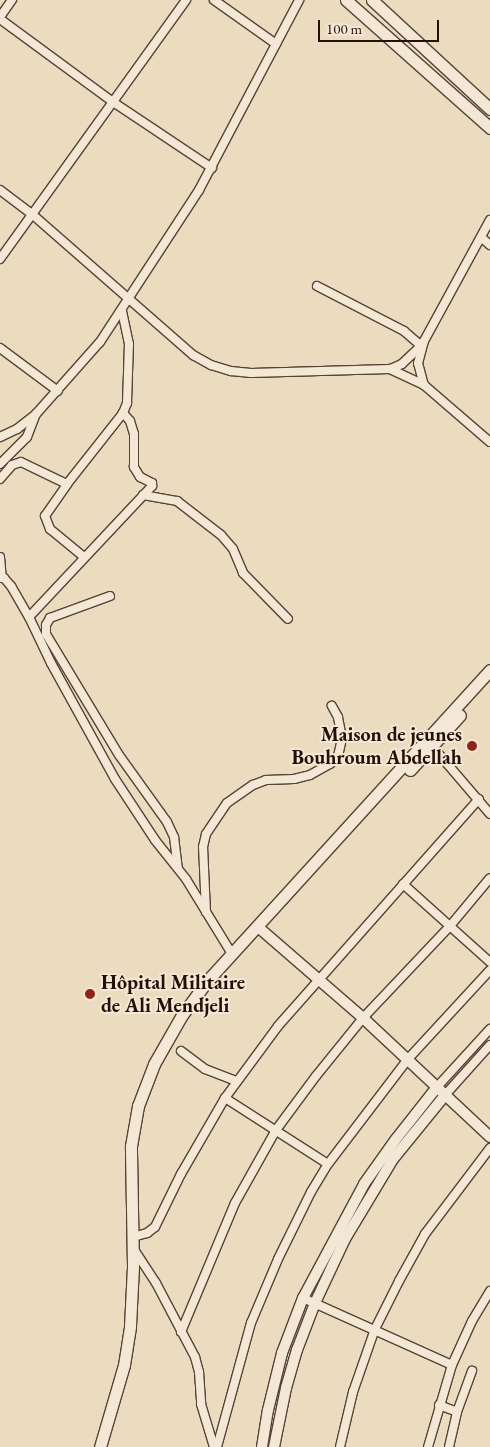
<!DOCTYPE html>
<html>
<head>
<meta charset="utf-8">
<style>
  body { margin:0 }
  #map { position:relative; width:490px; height:1447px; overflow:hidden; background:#ebdcbf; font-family:"EB Garamond",serif }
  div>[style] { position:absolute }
  .roads { filter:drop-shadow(1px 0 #564336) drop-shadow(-1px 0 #564336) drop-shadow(0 1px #564336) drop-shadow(0 -1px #564336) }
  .minor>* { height:8px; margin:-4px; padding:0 4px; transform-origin:4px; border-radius:4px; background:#f2e8d5 }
  .tertiary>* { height:10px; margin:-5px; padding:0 5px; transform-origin:5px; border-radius:5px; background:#f2e8d5 }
  .secondary>* { height:11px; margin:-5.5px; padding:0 5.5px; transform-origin:5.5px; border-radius:5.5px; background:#f2e8d5 }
  .dots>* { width:14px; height:14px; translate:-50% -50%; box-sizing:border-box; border:2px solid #f2e8d5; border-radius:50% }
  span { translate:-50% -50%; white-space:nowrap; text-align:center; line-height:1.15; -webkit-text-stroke:4px #f2e8d5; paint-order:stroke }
  .poi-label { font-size:20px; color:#241008; font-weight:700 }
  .right { translate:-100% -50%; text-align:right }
  .left { translate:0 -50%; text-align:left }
  .scale { position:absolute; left:318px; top:20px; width:121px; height:22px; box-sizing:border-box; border:2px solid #241008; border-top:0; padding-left:6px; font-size:15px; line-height:18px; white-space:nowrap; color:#241008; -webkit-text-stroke:4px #f2e8d5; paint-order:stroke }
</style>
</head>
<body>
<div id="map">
  <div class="roads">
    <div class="minor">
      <div style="left:214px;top:0;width:76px;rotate:35.4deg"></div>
      <div style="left:0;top:17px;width:21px;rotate:-55deg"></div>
      <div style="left:0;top:19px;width:140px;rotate:36.3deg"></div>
      <div style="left:113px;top:102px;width:119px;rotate:33.7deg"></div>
      <div style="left:0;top:190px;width:41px;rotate:37.1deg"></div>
      <div style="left:33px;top:215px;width:213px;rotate:41.2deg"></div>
      <div style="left:193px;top:355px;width:21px;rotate:29deg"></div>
      <div style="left:211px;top:365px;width:21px;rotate:17deg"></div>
      <div style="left:231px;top:371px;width:20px;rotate:6deg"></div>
      <div style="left:251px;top:373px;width:139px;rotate:-1.6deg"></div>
      <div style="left:390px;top:369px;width:38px;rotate:25deg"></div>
      <div style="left:490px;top:220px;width:138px;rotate:118.6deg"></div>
      <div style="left:424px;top:341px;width:23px;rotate:105deg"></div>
      <div style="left:418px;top:363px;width:23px;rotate:75deg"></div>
      <div style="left:424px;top:385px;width:87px;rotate:40.8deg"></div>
      <div style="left:481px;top:237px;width:12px;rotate:42deg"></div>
      <div style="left:0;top:259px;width:319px;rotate:-54.3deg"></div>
      <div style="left:317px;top:286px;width:98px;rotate:27.3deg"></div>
      <div style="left:404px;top:331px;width:23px;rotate:41deg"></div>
      <div style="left:421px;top:346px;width:26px;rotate:137deg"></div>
      <div style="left:402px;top:364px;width:13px;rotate:157deg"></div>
      <div style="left:0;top:348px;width:72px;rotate:36.6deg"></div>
      <div style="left:0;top:437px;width:19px;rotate:-25deg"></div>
      <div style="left:17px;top:429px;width:24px;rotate:-38deg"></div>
      <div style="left:36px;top:414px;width:96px;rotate:-48.4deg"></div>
      <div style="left:100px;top:342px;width:181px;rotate:-56.9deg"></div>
      <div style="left:199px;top:190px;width:215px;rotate:-62.2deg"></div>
      <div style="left:0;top:464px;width:38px;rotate:-45deg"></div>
      <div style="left:27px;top:437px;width:25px;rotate:-69deg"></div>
      <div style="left:0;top:479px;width:18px;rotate:-49deg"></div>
      <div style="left:12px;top:465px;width:9px;rotate:-18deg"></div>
      <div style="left:21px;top:462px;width:51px;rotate:25.6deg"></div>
      <div style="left:143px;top:495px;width:35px;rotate:10deg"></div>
      <div style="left:177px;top:501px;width:56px;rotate:37.7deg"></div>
      <div style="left:221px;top:535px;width:18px;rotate:49deg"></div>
      <div style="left:233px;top:549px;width:26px;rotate:67deg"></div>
      <div style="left:243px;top:573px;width:64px;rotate:45.6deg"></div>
      <div style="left:0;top:557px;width:21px;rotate:85deg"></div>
      <div style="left:84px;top:557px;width:44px;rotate:-140.5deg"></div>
      <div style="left:50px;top:529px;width:14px;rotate:-111deg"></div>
      <div style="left:45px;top:516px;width:39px;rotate:-55deg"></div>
      <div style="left:67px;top:484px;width:90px;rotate:-51.7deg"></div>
      <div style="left:123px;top:413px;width:11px;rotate:-68deg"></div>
      <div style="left:127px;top:403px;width:59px;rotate:-88.1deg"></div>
      <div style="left:129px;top:344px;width:35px;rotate:-102deg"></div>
      <div style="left:0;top:578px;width:4px"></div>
      <div style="left:4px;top:578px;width:11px;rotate:49deg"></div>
      <div style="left:11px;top:586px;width:36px;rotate:60deg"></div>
      <div style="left:29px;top:617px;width:51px;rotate:64.4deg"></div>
      <div style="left:51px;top:663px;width:132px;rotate:61.1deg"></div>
      <div style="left:115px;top:779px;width:73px;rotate:56.7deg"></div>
      <div style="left:155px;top:840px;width:50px;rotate:51.5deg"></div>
      <div style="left:186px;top:879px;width:88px;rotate:58.5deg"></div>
      <div style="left:110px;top:596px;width:64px;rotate:159.9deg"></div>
      <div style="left:50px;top:618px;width:8px;rotate:120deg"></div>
      <div style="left:46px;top:625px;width:9px;rotate:90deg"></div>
      <div style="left:46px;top:634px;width:141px;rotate:58.9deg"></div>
      <div style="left:119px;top:755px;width:82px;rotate:54.4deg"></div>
      <div style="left:167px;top:822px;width:17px;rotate:65deg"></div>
      <div style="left:174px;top:837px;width:31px;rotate:83deg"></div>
      <div style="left:29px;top:617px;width:180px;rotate:-46.8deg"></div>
      <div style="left:152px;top:486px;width:3px;rotate:-90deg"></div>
      <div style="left:152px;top:483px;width:13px;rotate:-153deg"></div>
      <div style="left:140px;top:477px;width:12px;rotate:-121deg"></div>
      <div style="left:134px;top:467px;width:33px;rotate:-90deg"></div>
      <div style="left:134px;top:434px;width:14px;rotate:-107deg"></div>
      <div style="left:130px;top:421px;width:11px;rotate:-131deg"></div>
      <div style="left:432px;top:746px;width:89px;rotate:49.5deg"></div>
      <div style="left:403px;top:884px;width:117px;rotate:41.9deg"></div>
      <div style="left:206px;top:912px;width:65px;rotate:-92.6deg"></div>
      <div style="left:203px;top:847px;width:13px;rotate:-77deg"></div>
      <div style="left:206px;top:834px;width:37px;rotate:-56deg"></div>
      <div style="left:227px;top:803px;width:32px;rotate:-35deg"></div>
      <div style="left:253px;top:785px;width:14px;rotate:-21deg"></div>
      <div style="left:266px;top:780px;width:28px;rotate:-2deg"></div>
      <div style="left:294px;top:779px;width:16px;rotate:-14deg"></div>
      <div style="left:310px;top:775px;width:23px;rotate:-29deg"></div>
      <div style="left:330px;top:764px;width:11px;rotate:-45deg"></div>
      <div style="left:338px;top:756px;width:18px;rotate:-77deg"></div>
      <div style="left:342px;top:738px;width:21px;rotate:-101deg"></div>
      <div style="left:338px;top:717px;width:13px;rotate:-119deg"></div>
      <div style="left:181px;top:1051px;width:30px;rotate:37deg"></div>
      <div style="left:205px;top:1069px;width:34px;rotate:21deg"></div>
      <div style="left:437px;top:1087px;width:79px;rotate:-47.6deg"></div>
      <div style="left:446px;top:1094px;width:66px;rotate:-48.1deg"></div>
      <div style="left:225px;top:1098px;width:122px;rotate:32.7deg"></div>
      <div style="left:133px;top:1237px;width:15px;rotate:-16deg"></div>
      <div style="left:147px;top:1233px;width:10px;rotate:-37deg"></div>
      <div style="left:155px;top:1227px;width:59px;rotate:-63.9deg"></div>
      <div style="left:181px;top:1174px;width:88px;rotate:-59.9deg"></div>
      <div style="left:225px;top:1098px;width:89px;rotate:-53.6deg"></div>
      <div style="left:278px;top:1026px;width:303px;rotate:-48.5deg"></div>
      <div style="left:133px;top:1248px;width:42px;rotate:56.7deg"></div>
      <div style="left:156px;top:1283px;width:84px;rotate:62.2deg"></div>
      <div style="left:195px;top:1357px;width:16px;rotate:75deg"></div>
      <div style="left:199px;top:1372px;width:32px;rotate:86deg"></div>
      <div style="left:201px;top:1404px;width:45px;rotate:73.2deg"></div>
      <div style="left:303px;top:1298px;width:163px;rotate:24.2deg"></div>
      <div style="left:181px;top:1332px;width:140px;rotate:-67.3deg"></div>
      <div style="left:235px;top:1203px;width:84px;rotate:-60.7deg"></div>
      <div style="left:276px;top:1130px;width:67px;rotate:-53.5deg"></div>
      <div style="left:316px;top:1076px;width:75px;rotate:-51deg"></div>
      <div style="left:363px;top:1018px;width:127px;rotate:-46.6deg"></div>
      <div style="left:450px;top:926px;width:62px;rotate:-50.2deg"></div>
      <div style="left:439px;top:1405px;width:19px;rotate:21deg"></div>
      <div style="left:457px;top:1412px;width:44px;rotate:-69.9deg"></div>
      <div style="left:217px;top:1447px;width:129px;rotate:-74.7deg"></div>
      <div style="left:251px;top:1323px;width:69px;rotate:-67.1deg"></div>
      <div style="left:278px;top:1259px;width:75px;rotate:-63.8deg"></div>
      <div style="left:311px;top:1192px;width:33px;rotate:-59deg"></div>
      <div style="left:328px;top:1164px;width:132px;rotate:-52.7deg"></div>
      <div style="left:408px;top:1059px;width:121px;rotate:-47.3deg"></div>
      <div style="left:340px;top:1447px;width:57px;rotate:-76.7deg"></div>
      <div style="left:353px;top:1392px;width:67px;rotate:-70.8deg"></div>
      <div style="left:375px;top:1329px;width:54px;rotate:-63.4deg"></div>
      <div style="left:399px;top:1281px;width:54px;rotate:-61deg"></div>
      <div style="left:425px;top:1234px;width:108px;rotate:-52.9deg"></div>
      <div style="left:428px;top:1447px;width:85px;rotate:-73.7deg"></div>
      <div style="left:452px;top:1365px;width:48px;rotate:-65.6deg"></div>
      <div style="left:472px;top:1321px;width:35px;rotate:-59deg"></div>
      <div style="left:449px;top:1447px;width:36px;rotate:-77deg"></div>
    </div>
    <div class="tertiary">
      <div style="left:258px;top:927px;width:139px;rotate:40.9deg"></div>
      <div style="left:363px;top:1018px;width:174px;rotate:43.1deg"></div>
      <div style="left:262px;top:1447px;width:37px;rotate:-81deg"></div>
      <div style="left:268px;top:1410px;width:59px;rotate:-76.2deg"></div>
      <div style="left:282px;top:1353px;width:59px;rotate:-69.1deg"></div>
      <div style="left:303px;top:1298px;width:129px;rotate:-61.8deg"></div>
      <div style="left:364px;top:1184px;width:55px;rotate:-54.6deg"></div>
      <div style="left:396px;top:1139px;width:66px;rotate:-51.7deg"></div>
      <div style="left:274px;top:1447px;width:60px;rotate:-78.5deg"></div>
      <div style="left:286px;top:1388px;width:40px;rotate:-74deg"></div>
      <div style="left:297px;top:1350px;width:50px;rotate:-69deg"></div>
      <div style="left:315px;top:1303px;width:71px;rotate:-64.9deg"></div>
      <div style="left:345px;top:1239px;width:93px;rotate:-59deg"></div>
      <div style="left:393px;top:1159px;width:84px;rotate:-50.8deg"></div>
    </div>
    <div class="secondary">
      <div style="left:346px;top:0;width:193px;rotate:41.6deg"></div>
      <div style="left:372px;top:0;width:161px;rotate:42.7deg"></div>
      <div style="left:410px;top:770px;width:74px;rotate:-47.7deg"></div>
      <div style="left:100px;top:1447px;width:85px;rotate:-73.7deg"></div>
      <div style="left:124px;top:1365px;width:39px;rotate:-81deg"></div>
      <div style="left:130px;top:1326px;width:60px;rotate:-87.1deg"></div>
      <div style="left:133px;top:1266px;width:120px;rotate:-91deg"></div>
      <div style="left:131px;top:1146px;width:41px;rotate:-80.1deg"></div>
      <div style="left:138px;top:1106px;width:45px;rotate:-69.1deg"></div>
      <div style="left:154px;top:1064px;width:56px;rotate:-60.3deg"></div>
      <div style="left:182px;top:1015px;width:42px;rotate:-53.7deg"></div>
      <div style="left:207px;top:981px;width:420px;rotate:-47.7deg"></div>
    </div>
  </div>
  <div class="dots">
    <div style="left:472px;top:746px;background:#8f2418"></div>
    <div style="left:90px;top:994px;background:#8f2418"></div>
  </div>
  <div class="poi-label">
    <span class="right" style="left:462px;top:746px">Maison de jeunes<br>Bouhroum Abdellah</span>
    <span class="left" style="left:101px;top:994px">Hôpital Militaire<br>de Ali Mendjeli</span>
  </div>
  <div class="scale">100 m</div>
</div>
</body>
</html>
